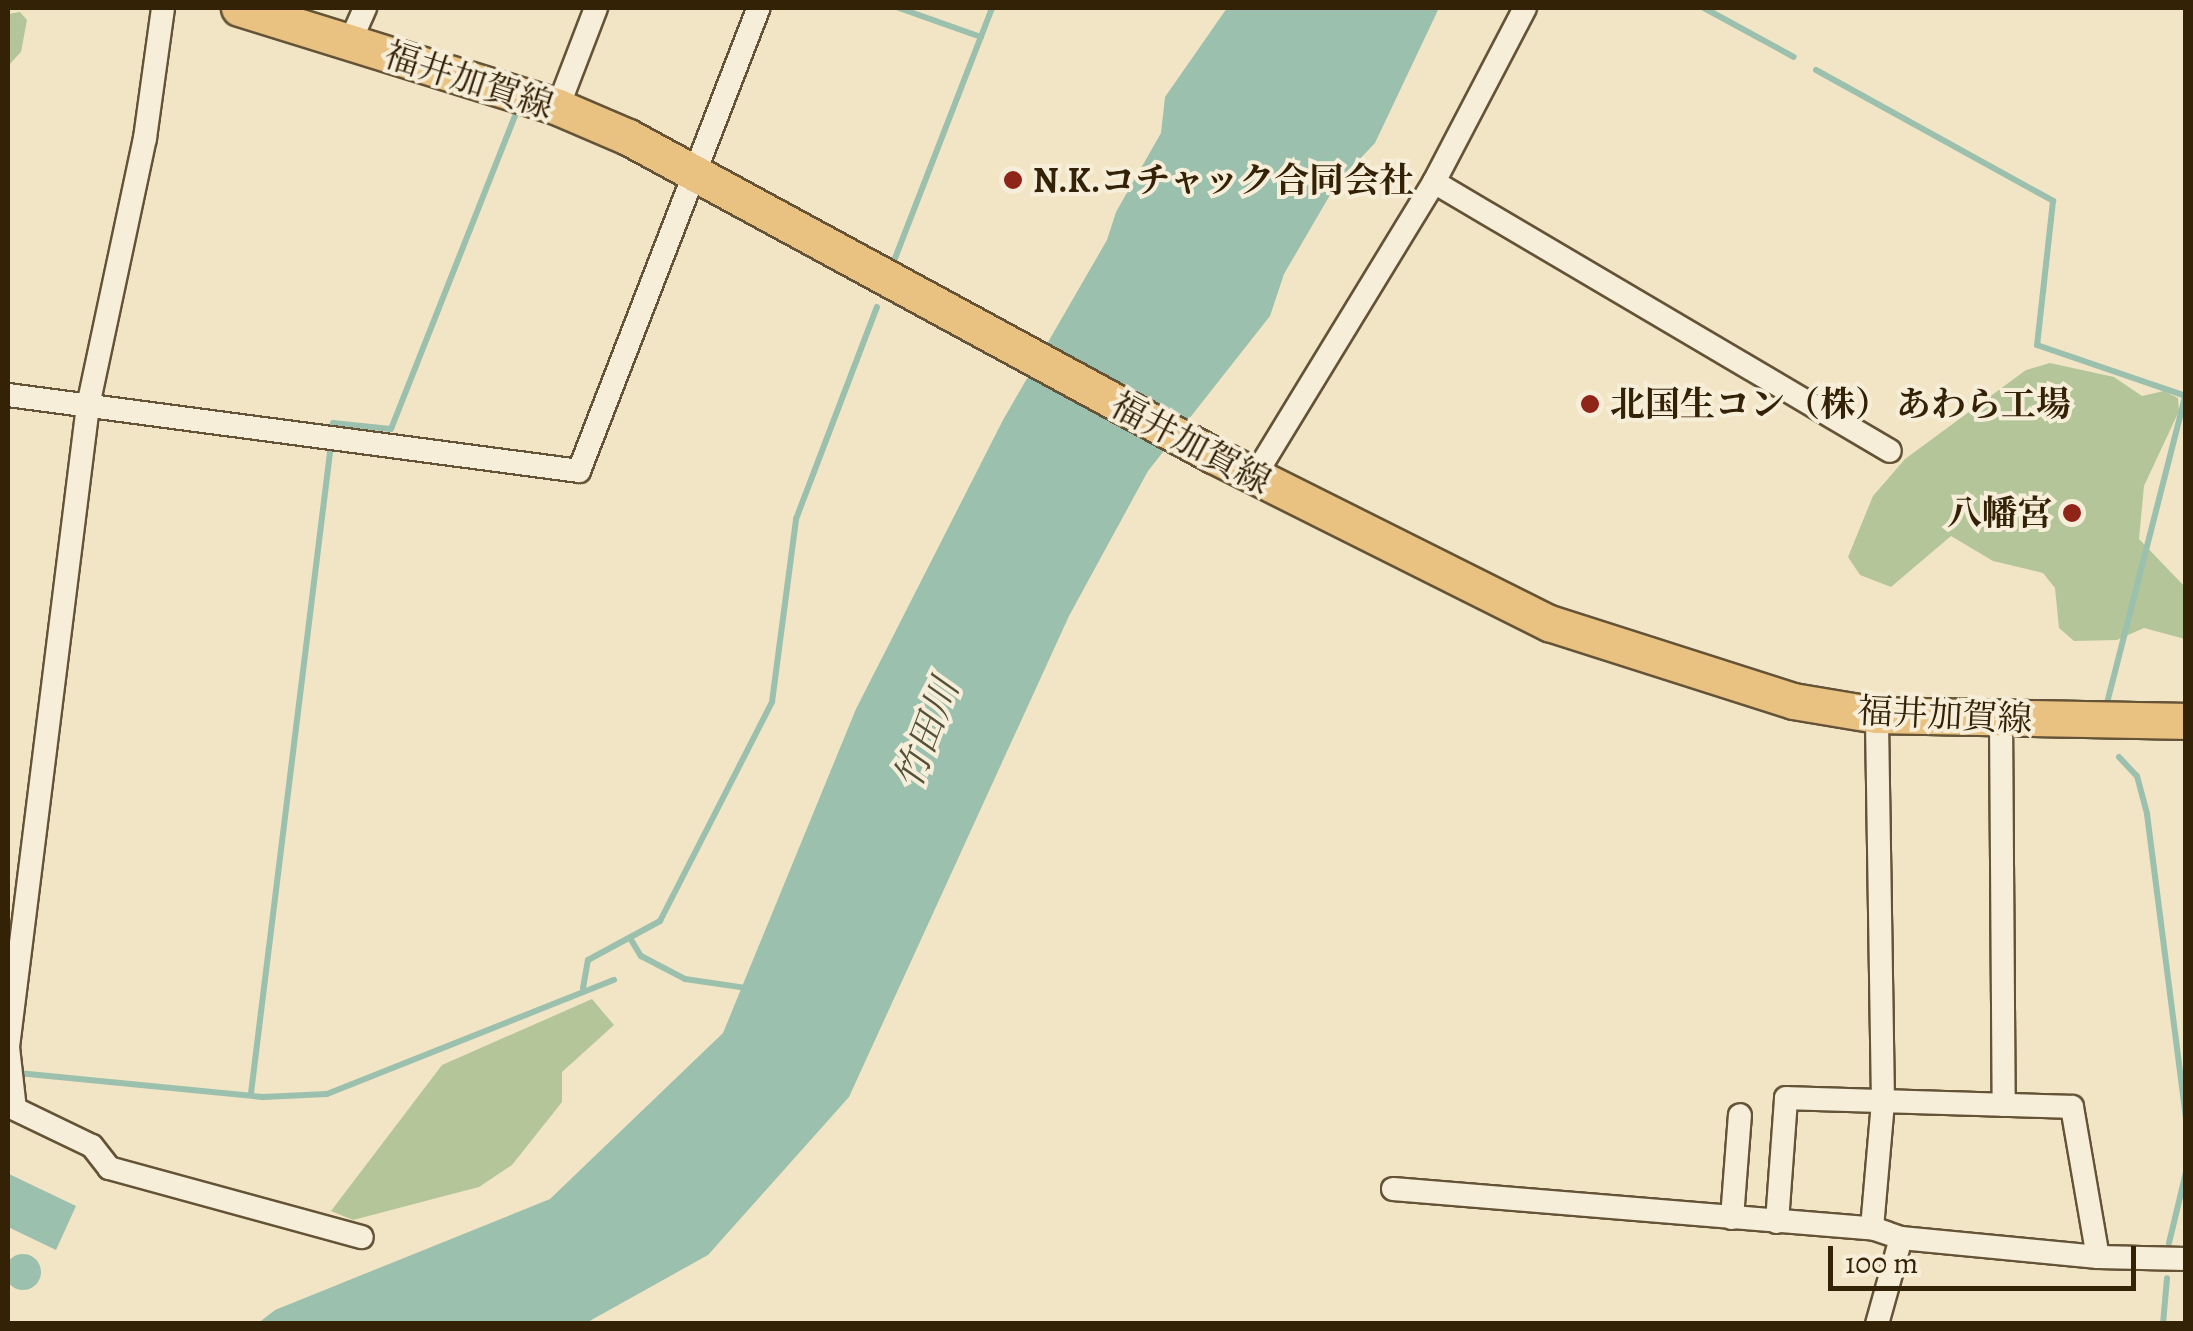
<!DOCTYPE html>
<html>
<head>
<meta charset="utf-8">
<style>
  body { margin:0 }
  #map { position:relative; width:2193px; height:1331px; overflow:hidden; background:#f2e5c5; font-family:Alegreya,"Noto Serif JP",serif }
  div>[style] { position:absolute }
  .green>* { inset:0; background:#b4c699 }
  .water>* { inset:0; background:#9cc0ae }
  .round { border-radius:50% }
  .stream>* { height:6px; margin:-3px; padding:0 3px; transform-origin:3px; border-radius:3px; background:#9cc0ae }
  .roads { filter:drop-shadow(2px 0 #645336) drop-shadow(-2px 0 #645336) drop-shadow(0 2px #645336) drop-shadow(0 -2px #645336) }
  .minor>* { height:22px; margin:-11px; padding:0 11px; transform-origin:11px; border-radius:11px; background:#f7eed9 }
  .primary>* { height:35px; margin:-17.5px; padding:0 17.5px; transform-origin:17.5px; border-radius:17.5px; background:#e9c282 }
  .dots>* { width:28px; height:28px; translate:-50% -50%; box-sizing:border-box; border:5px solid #f7eed9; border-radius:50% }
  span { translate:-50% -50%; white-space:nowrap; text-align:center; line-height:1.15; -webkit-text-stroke:8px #f7eed9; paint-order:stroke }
  .street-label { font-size:35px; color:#342207 }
  .poi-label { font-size:35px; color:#342207; font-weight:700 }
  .left { translate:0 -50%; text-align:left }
  .right { translate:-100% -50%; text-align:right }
  .water-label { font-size:38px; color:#535139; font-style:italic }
  .frame { position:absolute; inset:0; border:10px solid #342207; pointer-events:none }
  .scale { position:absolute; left:1828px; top:1246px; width:308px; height:45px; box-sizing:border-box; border:5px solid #342207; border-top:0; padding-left:12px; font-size:30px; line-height:35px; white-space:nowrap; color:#342207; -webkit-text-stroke:8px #f7eed9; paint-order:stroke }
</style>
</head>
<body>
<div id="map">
  <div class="green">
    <div style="clip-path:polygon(20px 12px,27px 20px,21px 52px,8px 66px,8px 14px)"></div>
    <div style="clip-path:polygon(2050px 363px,2114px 377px,2142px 396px,2164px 391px,2178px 398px,2179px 411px,2144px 486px,2139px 539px,2185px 587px,2185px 639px,2144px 628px,2117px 640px,2074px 641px,2059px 628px,2055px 588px,2043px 573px,1993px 561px,1951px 536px,1891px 587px,1860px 575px,1848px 557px,1873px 496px,1905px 459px,2026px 370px)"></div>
    <div style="clip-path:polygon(592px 999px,614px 1025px,562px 1072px,562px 1102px,512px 1165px,479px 1187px,353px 1220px,331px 1211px,442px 1065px)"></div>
  </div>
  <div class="water">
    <div style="clip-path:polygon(1227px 8px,1439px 8px,1375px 143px,1337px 183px,1284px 274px,1270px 316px,1148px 471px,1069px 616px,849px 1097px,708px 1255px,586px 1323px,257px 1324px,275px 1310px,550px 1199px,723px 1033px,856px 709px,1003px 420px,1107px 240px,1116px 212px,1161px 133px,1165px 97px)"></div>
    <div style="clip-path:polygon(9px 1174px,76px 1206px,56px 1250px,8px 1227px)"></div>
    <div class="round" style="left:5px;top:1254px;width:36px;height:36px"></div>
  </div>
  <div class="stream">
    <div style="left:899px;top:8px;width:87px;rotate:19.5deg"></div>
    <div style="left:1704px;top:8px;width:102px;rotate:28.6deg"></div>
    <div style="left:1816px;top:70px;width:271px;rotate:28.9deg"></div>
    <div style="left:2053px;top:201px;width:145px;rotate:96.3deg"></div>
    <div style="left:2037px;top:345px;width:157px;rotate:18.9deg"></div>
    <div style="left:892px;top:266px;width:277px;rotate:-68.8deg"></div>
    <div style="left:333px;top:423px;width:58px;rotate:5.9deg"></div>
    <div style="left:391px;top:429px;width:340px;rotate:-68.4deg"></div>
    <div style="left:2106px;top:707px;width:325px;rotate:-75.7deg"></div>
    <div style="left:2119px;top:757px;width:26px;rotate:47deg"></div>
    <div style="left:2137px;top:776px;width:39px;rotate:75deg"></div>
    <div style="left:2147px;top:814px;width:307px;rotate:82.7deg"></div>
    <div style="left:630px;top:938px;width:21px;rotate:59deg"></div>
    <div style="left:641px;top:956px;width:50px;rotate:27.6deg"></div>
    <div style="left:685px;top:979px;width:63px;rotate:8.3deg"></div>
    <div style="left:583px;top:988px;width:28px;rotate:-80deg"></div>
    <div style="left:588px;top:960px;width:82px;rotate:-28.4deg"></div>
    <div style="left:660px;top:921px;width:246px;rotate:-62.9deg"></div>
    <div style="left:772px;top:702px;width:185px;rotate:-82.5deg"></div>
    <div style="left:796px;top:519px;width:227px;rotate:-69.1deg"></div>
    <div style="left:18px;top:1073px;width:246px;rotate:5.6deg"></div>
    <div style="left:263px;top:1097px;width:64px;rotate:-2.7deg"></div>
    <div style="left:327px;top:1094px;width:309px;rotate:-21.7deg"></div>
    <div style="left:251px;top:1093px;width:646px;rotate:-82.97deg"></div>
    <div style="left:2169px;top:1243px;width:73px;rotate:-76.5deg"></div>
    <div style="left:2163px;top:1324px;width:46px;rotate:-85deg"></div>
  </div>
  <div class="roads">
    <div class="minor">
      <div style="left:350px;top:42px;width:37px;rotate:-66deg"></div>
      <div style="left:558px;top:107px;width:106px;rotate:-69deg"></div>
      <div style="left:1434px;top:182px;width:529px;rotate:30.54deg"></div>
      <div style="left:8px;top:395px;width:576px;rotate:7.58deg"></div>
      <div style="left:579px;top:471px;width:497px;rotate:-68.8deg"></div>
      <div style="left:1254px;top:477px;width:346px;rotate:-58.6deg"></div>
      <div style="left:1434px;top:182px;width:196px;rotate:-62.4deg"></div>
      <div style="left:2001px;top:718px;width:387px;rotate:89.6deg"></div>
      <div style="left:8px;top:1047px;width:646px;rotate:-82.89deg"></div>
      <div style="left:88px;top:406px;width:274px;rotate:-78deg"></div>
      <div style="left:145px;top:138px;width:131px;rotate:-82.1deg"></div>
      <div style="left:8px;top:1047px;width:62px;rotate:83.6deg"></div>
      <div style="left:15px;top:1109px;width:85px;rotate:25.7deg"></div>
      <div style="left:92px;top:1146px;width:28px;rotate:52deg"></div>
      <div style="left:109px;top:1168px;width:262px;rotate:15.3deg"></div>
      <div style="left:1393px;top:1189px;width:481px;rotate:4.7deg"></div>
      <div style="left:1872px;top:1228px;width:31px;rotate:19deg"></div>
      <div style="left:1901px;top:1238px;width:198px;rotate:5.5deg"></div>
      <div style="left:2098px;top:1257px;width:88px;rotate:1.3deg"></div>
      <div style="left:1732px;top:1218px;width:103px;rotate:-85.6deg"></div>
      <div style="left:1777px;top:1222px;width:124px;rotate:-85.8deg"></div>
      <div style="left:1786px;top:1098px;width:286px;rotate:1.8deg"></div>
      <div style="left:2072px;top:1107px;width:152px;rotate:80.2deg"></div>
      <div style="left:1872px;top:1228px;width:125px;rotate:-85deg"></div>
      <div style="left:1883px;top:1103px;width:388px;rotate:-90.9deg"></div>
      <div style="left:1877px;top:1324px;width:89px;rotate:-74.4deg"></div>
    </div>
    <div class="primary">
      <div style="left:239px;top:8px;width:334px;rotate:17.2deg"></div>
      <div style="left:558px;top:107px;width:76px;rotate:23.2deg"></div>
      <div style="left:628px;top:137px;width:666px;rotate:28.53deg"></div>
      <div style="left:1213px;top:455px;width:376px;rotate:26.6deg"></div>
      <div style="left:1549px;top:623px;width:256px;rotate:17.7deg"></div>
      <div style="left:1793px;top:701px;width:85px;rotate:9.5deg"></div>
      <div style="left:1877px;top:715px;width:309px;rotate:1.1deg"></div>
    </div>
  </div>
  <div class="dots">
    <div style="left:1013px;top:180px;background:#8f2418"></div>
    <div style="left:1590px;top:404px;background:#8f2418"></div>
    <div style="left:2072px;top:513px;background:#8f2418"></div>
  </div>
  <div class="street-label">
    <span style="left:469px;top:80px;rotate:18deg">福井加賀線</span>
    <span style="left:1191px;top:443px;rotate:28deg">福井加賀線</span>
    <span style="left:1945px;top:715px;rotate:3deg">福井加賀線</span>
  </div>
  <div class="poi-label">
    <span class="left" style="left:1033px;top:180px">N.K.コチャック合同会社</span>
    <span class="left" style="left:1610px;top:404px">北国生コン（株） あわら工場</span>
    <span class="right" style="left:2052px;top:513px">八幡宮</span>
  </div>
  <div class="water-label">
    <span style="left:927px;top:734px;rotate:-69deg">竹田川</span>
  </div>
  <div class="frame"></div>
  <div class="scale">100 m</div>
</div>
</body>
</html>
